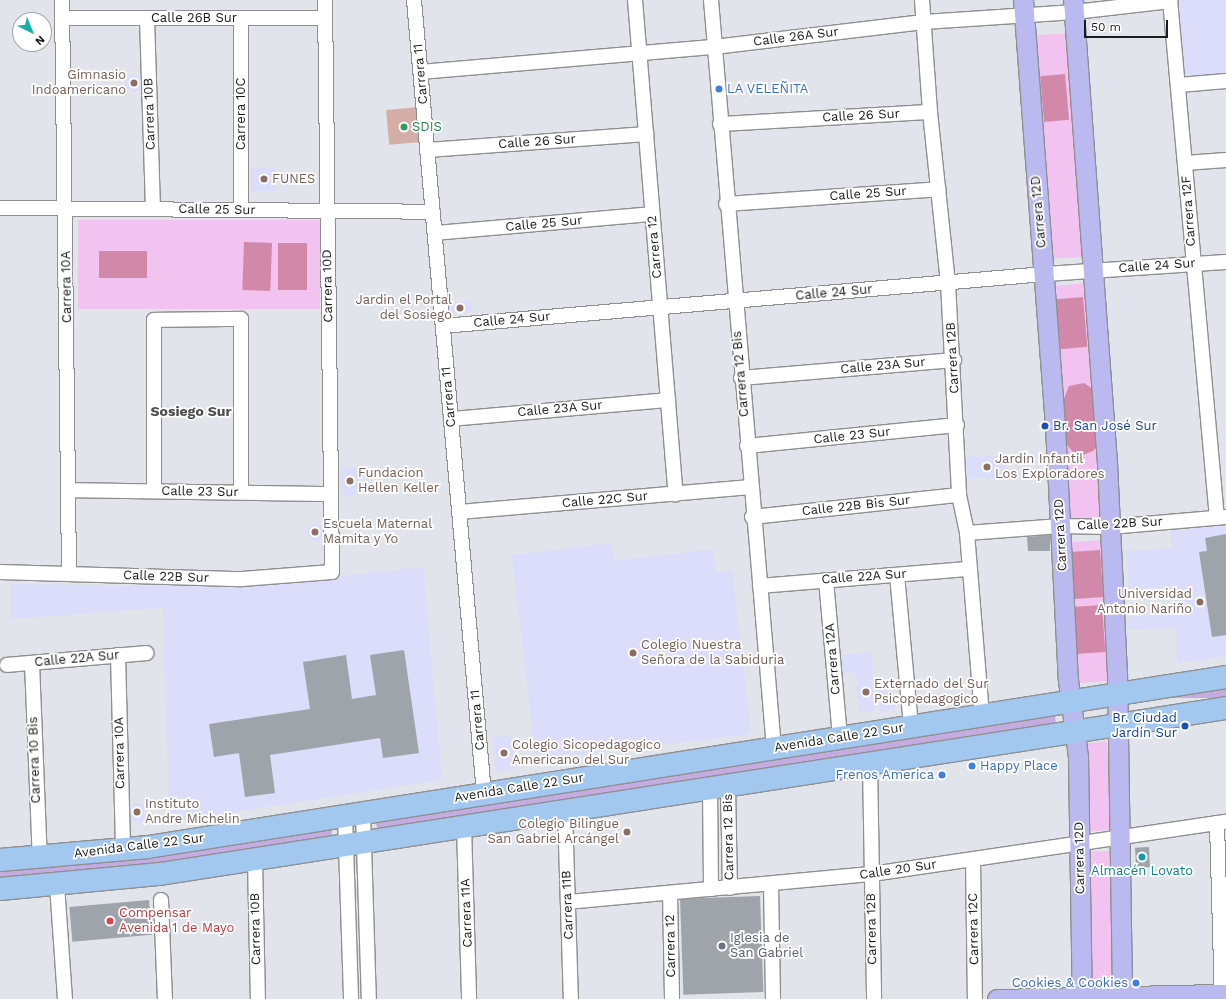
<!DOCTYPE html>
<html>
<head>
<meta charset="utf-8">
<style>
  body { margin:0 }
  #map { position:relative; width:1226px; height:999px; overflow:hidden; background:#e1e5eb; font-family:"Work Sans",sans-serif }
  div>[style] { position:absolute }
  .education>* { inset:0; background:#dbddfa; transform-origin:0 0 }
  .round { border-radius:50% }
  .grass>* { inset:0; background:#c4ace0; transform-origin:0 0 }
  .park>* { inset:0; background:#f2c2f0; transform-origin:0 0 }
  .pitch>* { inset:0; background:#d288a8; transform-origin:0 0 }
  .water>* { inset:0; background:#d4aea6; transform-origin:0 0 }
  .building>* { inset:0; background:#9ea4a9; transform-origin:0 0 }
  .roads { filter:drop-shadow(1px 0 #8f8f8f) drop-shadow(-1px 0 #8f8f8f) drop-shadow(0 1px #8f8f8f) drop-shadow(0 -1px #8f8f8f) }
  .street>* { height:14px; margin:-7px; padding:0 7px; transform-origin:7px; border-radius:7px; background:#fff }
  .secondary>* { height:19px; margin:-9.5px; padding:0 9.5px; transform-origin:9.5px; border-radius:9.5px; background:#babaf1 }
  .primary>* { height:22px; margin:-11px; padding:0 11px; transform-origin:11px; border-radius:11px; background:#a2c8f0 }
  .dots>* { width:11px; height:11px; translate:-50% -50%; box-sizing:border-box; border:2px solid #fff; border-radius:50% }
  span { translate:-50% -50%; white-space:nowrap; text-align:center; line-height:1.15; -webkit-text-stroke:3.5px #fff; paint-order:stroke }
  .street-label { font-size:13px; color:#1b1b1b }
  .education-label { font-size:13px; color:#785e54 }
  .right { translate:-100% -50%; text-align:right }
  .left { translate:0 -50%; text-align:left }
  .shop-label { font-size:13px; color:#366cbe }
  .leisure-label { font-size:13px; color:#27864d }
  .transit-label { font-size:13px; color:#164399 }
  .culture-label { font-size:13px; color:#0d838f }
  .health-label { font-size:13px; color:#be3a42 }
  .worship-label { font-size:13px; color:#5b616d }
  .neighbourhood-label { font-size:14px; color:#4e4e4e; font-weight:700 }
  .north { position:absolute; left:12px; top:12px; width:40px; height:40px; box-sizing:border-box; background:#fff; border:1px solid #a4a4a4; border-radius:50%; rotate:137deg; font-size:11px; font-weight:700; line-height:16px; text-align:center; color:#1b1b1b }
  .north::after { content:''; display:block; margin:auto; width:14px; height:18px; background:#17afa7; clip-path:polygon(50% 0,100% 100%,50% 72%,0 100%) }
  .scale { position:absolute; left:1084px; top:20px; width:84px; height:18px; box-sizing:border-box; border:2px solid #1b1b1b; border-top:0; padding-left:5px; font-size:12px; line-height:14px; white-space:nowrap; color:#1b1b1b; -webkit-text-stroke:3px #fff; paint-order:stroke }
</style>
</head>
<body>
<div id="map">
  <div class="education">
    <div style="clip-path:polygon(1178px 0,1226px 0,1226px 78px,1184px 81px)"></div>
    <div class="round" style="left:125px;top:74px;width:18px;height:18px"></div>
    <div style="left:251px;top:167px;width:25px;height:24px"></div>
    <div style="left:471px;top:301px;width:10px;height:24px;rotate:84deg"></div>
    <div style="left:1006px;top:455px;width:22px;height:40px;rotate:87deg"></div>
    <div style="left:341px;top:467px;width:17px;height:28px"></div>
    <div class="round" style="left:306px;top:523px;width:18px;height:18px"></div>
    <div style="clip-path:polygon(1226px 524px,1226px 656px,1177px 663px,1175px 628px,1127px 630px,1127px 617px,1174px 614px,1173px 587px,1128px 590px,1126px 551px,1172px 548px,1170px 529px)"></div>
    <div style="clip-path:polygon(612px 543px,614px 561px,713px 549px,716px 572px,732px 570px,751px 734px,536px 760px,512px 555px)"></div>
    <div style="clip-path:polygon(423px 567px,442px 780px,169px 822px,163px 608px,11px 619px,11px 584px,242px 587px)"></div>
    <div style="clip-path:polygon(871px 652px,875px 711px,859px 712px,856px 672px,837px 674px,835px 655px)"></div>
    <div style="left:893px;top:685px;width:25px;height:15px;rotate:85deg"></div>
    <div style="left:512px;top:735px;width:35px;height:20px;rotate:83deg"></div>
    <div style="left:144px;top:803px;width:18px;height:14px;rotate:87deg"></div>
  </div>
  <div class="grass">
    <div style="left:1226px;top:686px;width:12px;height:97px;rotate:90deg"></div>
    <div style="clip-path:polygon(1055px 714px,1056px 727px,378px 832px,376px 823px,466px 806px)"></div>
    <div style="clip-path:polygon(331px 826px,333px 840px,208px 859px,0 878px,0 868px)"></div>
  </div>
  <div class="park">
    <div style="left:1071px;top:33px;width:224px;height:41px;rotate:86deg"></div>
    <div style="left:320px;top:220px;width:89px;height:242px;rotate:90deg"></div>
    <div style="left:1088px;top:283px;width:239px;height:39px;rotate:85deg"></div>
    <div style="left:1102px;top:540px;width:141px;height:39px;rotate:86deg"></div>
    <div style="left:1107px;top:742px;width:88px;height:28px;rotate:87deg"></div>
    <div style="left:1110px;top:851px;width:134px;height:28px;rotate:88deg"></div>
  </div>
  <div class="pitch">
    <div style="left:1065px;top:74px;width:46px;height:25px;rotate:85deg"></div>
    <div style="left:244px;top:242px;width:28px;height:48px;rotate:2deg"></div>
    <div style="left:278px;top:243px;width:29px;height:47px"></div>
    <div style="left:147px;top:251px;width:27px;height:48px;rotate:90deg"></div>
    <div style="left:1083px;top:297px;width:50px;height:27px;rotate:85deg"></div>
    <div style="clip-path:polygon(1084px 383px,1093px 389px,1099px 443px,1093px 451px,1083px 455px,1073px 452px,1067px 445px,1063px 401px,1069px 386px)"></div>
    <div style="left:1100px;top:550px;width:47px;height:29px;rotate:86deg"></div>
    <div style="left:1102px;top:605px;width:47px;height:30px;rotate:86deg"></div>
  </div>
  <div class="water">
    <div style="left:420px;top:107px;width:35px;height:34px;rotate:85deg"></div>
  </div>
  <div class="building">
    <div style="clip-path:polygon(1226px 534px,1226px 635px,1212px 637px,1199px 552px,1207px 551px,1205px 538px)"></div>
    <div style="clip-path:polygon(1050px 535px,1050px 551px,1028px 551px,1027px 537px)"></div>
    <div style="clip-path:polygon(404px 650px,419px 753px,383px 758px,380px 738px,270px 755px,275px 793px,245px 797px,239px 753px,214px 757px,209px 724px,310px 709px,303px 662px,346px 655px,352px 699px,376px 695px,370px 655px)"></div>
    <div style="left:1149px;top:847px;width:20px;height:14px;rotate:87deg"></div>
    <div style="left:760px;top:896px;width:96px;height:80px;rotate:88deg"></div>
    <div style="left:149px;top:900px;width:35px;height:80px;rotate:85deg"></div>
  </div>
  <div class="roads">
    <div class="street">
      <div style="left:62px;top:0;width:574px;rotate:89.3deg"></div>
      <div style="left:414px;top:0;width:797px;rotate:84.96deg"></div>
      <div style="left:635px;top:0;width:496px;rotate:85.3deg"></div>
      <div style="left:711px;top:0;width:751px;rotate:85.19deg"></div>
      <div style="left:922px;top:0;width:112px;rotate:85.9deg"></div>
      <div style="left:930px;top:112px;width:172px;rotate:84deg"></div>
      <div style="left:948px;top:283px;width:212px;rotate:87deg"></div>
      <div style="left:959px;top:495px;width:39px;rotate:78deg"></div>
      <div style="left:967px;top:533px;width:184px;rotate:85.3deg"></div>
      <div style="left:1170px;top:0;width:520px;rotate:84.82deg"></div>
      <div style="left:62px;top:18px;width:263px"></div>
      <div style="left:147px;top:18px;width:191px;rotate:88.2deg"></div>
      <div style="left:241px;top:18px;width:192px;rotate:90deg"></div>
      <div style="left:421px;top:72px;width:294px;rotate:-4.9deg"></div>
      <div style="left:714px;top:47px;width:211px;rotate:-6.8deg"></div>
      <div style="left:924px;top:22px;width:151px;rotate:-3.8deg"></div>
      <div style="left:1075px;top:12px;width:96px;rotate:-6.6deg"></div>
      <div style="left:1179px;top:85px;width:47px;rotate:-4.9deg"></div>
      <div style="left:720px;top:124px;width:210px;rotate:-3.3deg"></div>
      <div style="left:428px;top:150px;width:219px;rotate:-4.2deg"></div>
      <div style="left:1185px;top:163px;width:41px;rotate:-4.2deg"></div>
      <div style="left:726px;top:204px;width:213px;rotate:-4deg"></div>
      <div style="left:0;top:208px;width:433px;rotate:0.5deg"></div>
      <div style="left:435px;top:233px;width:218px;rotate:-5deg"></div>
      <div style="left:443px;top:326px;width:604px;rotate:-4.94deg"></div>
      <div style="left:1045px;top:274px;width:181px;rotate:-3.8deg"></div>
      <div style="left:741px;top:378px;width:214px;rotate:-4.8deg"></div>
      <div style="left:451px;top:419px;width:218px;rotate:-5deg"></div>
      <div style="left:747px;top:446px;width:211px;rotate:-5.7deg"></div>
      <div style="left:69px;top:490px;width:262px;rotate:0.9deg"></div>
      <div style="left:154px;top:491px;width:171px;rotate:-90deg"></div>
      <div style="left:154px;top:320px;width:87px;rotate:-0.7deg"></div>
      <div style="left:241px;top:319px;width:173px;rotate:90deg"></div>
      <div style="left:459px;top:512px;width:293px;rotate:-4.9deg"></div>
      <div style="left:752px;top:517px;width:208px;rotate:-6.1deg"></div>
      <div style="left:967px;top:533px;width:94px;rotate:-4.3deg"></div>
      <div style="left:1061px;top:526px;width:49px;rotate:1.2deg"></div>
      <div style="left:1110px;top:527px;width:116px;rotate:-4.9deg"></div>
      <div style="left:0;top:572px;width:242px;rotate:1.7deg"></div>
      <div style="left:242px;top:579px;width:90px;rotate:-4.4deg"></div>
      <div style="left:332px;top:572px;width:572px;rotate:-90.7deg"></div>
      <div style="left:897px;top:575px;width:153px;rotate:84.7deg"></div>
      <div style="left:826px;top:580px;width:159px;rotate:84.9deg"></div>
      <div style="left:760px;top:586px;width:210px;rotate:-4.7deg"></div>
      <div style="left:118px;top:655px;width:195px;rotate:88.5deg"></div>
      <div style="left:32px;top:663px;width:195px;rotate:87.7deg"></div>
      <div style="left:7px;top:665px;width:140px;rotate:-4.9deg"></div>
      <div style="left:870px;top:764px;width:235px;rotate:89deg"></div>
      <div style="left:728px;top:786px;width:102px;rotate:88.9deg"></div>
      <div style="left:710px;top:789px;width:100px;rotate:89.4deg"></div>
      <div style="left:565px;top:812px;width:187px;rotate:88.2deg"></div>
      <div style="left:363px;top:813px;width:186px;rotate:88.2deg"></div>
      <div style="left:345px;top:816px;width:183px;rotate:88.1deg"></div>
      <div style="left:1217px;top:823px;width:176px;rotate:88.4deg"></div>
      <div style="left:464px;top:827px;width:172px;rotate:88.3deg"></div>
      <div style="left:255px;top:860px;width:139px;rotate:88.8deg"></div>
      <div style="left:973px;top:860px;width:139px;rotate:89.2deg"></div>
      <div style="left:771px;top:884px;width:115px;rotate:89deg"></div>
      <div style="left:57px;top:885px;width:114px;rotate:86deg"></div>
      <div style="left:670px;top:893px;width:106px;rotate:88.9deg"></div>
      <div style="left:161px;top:900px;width:99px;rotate:87.7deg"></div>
      <div style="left:568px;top:902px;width:305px;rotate:-5.3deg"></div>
      <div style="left:872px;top:874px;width:358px;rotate:-8.4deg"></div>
    </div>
    <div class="secondary">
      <div style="left:1023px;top:0;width:427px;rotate:85.7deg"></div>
      <div style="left:1055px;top:426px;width:254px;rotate:87.1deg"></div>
      <div style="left:1068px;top:680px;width:78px;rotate:82.6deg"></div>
      <div style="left:1078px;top:757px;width:242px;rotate:89.1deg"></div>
      <div style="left:1073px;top:0;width:464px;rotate:85.8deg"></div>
      <div style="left:1107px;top:463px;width:209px;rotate:87.3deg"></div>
      <div style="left:1117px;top:672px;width:327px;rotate:89.1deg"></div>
      <div style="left:997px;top:999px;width:229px;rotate:-1.3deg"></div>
    </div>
    <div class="primary">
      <div style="left:0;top:860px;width:149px;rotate:-5deg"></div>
      <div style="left:148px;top:847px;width:1091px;rotate:-8.96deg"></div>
      <div style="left:0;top:889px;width:161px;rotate:-5.4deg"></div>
      <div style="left:160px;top:874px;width:1079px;rotate:-8.85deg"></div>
    </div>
  </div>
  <div class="dots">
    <div style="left:134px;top:83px;background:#8d6e63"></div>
    <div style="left:719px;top:89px;background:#3f7fe0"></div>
    <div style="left:404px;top:127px;background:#2e9e5b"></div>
    <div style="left:264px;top:179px;background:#8d6e63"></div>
    <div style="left:460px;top:308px;background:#8d6e63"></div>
    <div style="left:1045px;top:426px;background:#1a4fb4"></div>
    <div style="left:987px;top:467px;background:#8d6e63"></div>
    <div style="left:350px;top:481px;background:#8d6e63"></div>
    <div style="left:315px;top:532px;background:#8d6e63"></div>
    <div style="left:1200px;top:602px;background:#8d6e63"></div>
    <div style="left:633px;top:653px;background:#8d6e63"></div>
    <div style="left:866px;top:692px;background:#8d6e63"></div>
    <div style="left:1185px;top:726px;background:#1a4fb4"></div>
    <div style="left:504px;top:753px;background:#8d6e63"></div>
    <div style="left:972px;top:766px;background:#3f7fe0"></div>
    <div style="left:942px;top:775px;background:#3f7fe0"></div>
    <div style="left:137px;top:812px;background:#8d6e63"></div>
    <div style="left:627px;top:832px;background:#8d6e63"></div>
    <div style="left:1142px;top:857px;background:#0f9aa8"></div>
    <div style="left:110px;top:921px;background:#e0444e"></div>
    <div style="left:722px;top:946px;background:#6b7280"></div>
    <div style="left:1136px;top:983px;background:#3f7fe0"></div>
  </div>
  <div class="street-label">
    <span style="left:194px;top:18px">Calle 26B Sur</span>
    <span style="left:796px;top:37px;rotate:-7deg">Calle 26A Sur</span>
    <span style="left:421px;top:74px;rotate:-95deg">Carrera 11</span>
    <span style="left:150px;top:114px;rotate:-92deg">Carrera 10B</span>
    <span style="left:241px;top:114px;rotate:-90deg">Carrera 10C</span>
    <span style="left:861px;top:116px;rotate:-3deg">Calle 26 Sur</span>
    <span style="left:537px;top:142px;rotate:-4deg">Calle 26 Sur</span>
    <span style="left:868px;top:194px;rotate:-4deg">Calle 25 Sur</span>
    <span style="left:217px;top:210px;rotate:1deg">Calle 25 Sur</span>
    <span style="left:1189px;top:211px;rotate:-94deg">Carrera 12F</span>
    <span style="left:1039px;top:212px;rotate:-95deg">Carrera 12D</span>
    <span style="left:544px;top:224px;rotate:-5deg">Calle 25 Sur</span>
    <span style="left:655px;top:247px;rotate:-95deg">Carrera 12</span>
    <span style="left:1157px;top:266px;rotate:-4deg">Calle 24 Sur</span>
    <span style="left:328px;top:286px;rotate:-91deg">Carrera 10D</span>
    <span style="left:67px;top:287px;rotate:-91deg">Carrera 10A</span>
    <span style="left:834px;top:293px;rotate:-5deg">Calle 24 Sur</span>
    <span style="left:512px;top:320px;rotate:-5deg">Calle 24 Sur</span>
    <span style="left:953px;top:358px;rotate:-93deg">Carrera 12B</span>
    <span style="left:883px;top:366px;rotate:-5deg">Calle 23A Sur</span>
    <span style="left:741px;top:374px;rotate:-95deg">Carrera 12 Bis</span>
    <span style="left:449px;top:397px;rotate:-95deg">Carrera 11</span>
    <span style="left:560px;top:409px;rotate:-5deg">Calle 23A Sur</span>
    <span style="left:852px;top:436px;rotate:-6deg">Calle 23 Sur</span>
    <span style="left:200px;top:492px;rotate:1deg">Calle 23 Sur</span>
    <span style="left:605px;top:500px;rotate:-5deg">Calle 22C Sur</span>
    <span style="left:856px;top:506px;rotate:-6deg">Calle 22B Bis Sur</span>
    <span style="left:1120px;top:524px;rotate:-3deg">Calle 22B Sur</span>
    <span style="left:1061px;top:535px;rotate:-93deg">Carrera 12D</span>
    <span style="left:166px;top:577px;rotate:2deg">Calle 22B Sur</span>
    <span style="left:864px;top:577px;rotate:-4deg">Calle 22A Sur</span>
    <span style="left:77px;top:659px;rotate:-5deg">Calle 22A Sur</span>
    <span style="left:833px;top:659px;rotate:-95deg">Carrera 12A</span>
    <span style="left:478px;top:720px;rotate:-95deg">Carrera 11</span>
    <span style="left:839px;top:738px;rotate:-9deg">Avenida Calle 22 Sur</span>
    <span style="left:120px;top:753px;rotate:-91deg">Carrera 10A</span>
    <span style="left:35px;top:760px;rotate:-92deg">Carrera 10 Bis</span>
    <span style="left:519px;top:788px;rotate:-9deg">Avenida Calle 22 Sur</span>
    <span style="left:729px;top:837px;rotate:-91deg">Carrera 12 Bis</span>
    <span style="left:139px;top:846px;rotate:-7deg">Avenida Calle 22 Sur</span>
    <span style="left:1080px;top:858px;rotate:-91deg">Carrera 12D</span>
    <span style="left:898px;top:870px;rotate:-8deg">Calle 20 Sur</span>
    <span style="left:568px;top:905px;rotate:-92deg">Carrera 11B</span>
    <span style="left:467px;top:913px;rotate:-92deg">Carrera 11A</span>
    <span style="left:256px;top:929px;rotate:-91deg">Carrera 10B</span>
    <span style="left:872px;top:929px;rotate:-91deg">Carrera 12B</span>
    <span style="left:974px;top:929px;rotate:-91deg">Carrera 12C</span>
    <span style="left:671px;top:946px;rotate:-91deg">Carrera 12</span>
  </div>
  <div class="education-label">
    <span class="right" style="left:126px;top:83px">Gimnasio<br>Indoamericano</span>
    <span class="left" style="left:272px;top:179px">FUNES</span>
    <span class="right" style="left:452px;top:308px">Jardin el Portal<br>del Sosiego</span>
    <span class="left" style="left:995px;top:467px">Jardín Infantil<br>Los Exploradores</span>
    <span class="left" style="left:358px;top:481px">Fundacion<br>Hellen Keller</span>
    <span class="left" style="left:323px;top:532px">Escuela Maternal<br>Mamita y Yo</span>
    <span class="right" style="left:1192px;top:602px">Universidad<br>Antonio Nariño</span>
    <span class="left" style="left:641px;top:653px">Colegio Nuestra<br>Señora de la Sabiduria</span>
    <span class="left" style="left:874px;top:692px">Externado del Sur<br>Psicopedagogico</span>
    <span class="left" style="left:512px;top:753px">Colegio Sicopedagogico<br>Americano del Sur</span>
    <span class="left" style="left:145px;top:812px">Instituto<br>Andre Michelin</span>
    <span class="right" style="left:619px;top:832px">Colegio Bilingue<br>San Gabriel Arcángel</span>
  </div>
  <div class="shop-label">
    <span class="left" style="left:727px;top:89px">LA VELEÑITA</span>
    <span class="left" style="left:980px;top:766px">Happy Place</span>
    <span class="right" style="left:934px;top:775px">Frenos America</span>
    <span class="right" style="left:1128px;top:983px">Cookies &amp; Cookies</span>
  </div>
  <div class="leisure-label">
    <span class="left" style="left:412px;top:127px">SDIS</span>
  </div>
  <div class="transit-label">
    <span class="left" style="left:1053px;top:426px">Br. San José Sur</span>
    <span class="right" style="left:1177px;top:726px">Br. Ciudad<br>Jardín Sur</span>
  </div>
  <div class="culture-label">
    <span style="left:1142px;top:871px">Almacén Lovato</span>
  </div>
  <div class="health-label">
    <span class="left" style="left:119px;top:921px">Compensar<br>Avenida 1 de Mayo</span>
  </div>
  <div class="worship-label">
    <span class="left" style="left:730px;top:946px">Iglesia de<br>San Gabriel</span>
  </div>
  <div class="neighbourhood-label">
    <span style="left:191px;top:411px">Sosiego Sur</span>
  </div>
  <div class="north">N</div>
  <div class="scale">50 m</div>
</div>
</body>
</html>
